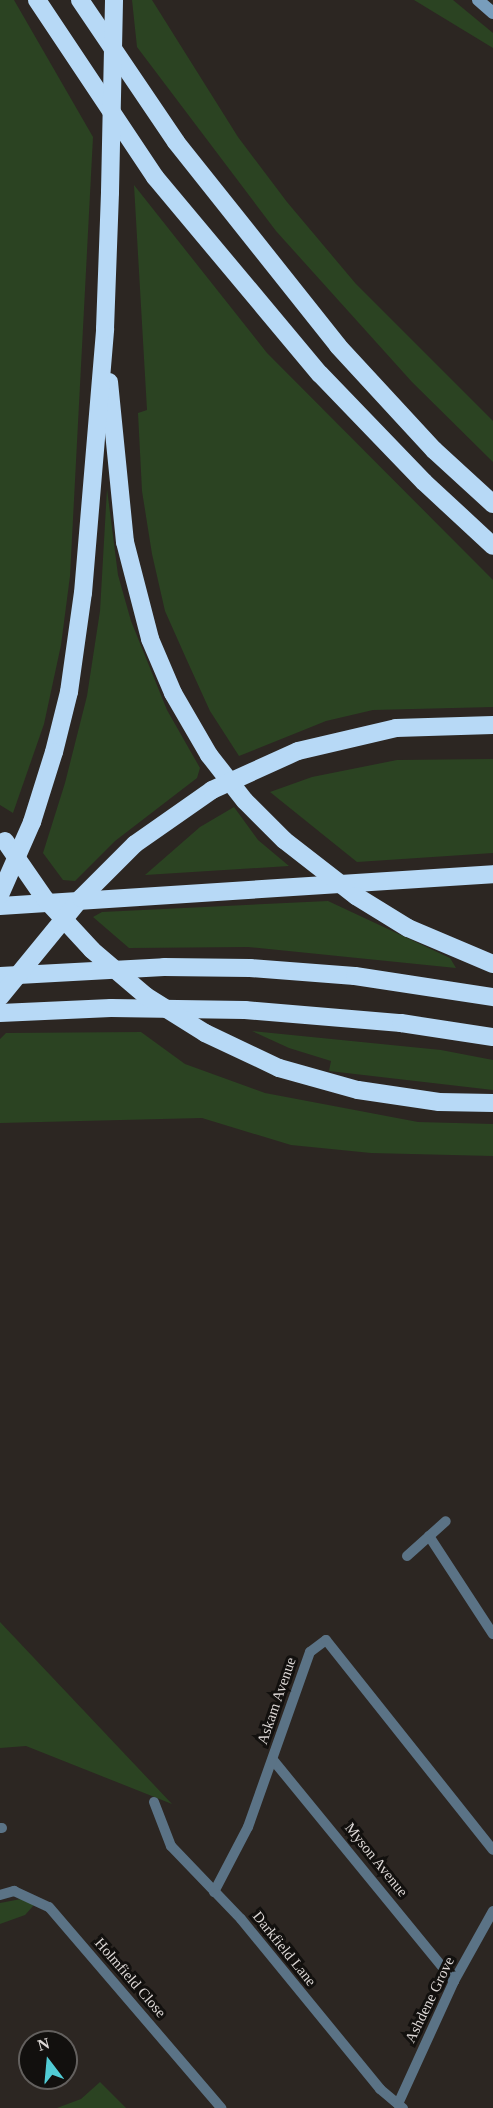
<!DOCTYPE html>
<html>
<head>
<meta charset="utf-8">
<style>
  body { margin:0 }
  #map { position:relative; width:493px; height:2108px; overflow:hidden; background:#2c2622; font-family:Georgia,serif }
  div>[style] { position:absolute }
  .green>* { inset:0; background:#2b4322 }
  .minor>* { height:10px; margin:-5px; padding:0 5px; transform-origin:5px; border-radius:5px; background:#5b7386 }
  .secondary>* { height:12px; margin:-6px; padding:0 6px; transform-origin:6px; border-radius:6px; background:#789dbc }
  .motorway>* { height:18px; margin:-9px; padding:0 9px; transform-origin:9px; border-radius:9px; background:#b7d9f6 }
  .motorway-bridge>* { height:18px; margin:-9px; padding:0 9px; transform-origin:9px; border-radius:9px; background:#b7d9f6 }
  span { translate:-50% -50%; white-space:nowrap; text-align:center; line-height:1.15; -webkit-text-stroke:6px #12100e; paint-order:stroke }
  .street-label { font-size:15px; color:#ddd8d6 }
  .north { position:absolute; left:18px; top:2030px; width:60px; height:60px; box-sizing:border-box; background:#12100e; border:2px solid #63605e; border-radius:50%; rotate:344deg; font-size:16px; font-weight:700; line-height:24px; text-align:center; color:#ddd8d6 }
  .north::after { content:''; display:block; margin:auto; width:21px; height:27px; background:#51ccd5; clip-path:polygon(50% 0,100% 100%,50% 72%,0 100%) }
</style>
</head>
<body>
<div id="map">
  <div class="green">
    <div style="clip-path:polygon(0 0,14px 0,93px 137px,70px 576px,61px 645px,44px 724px,13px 813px,0 805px)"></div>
    <div style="clip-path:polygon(132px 0,152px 0,238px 137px,287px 202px,356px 284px,493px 421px,493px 462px,412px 382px,276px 231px,137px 47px)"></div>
    <div style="clip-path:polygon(414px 0,453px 0,493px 33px,493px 48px)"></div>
    <div style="clip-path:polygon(134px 185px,267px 353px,493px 580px,493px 707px,373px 710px,326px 721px,239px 756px,210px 711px,185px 656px,165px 611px,152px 554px,142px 491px,138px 413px,147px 410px)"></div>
    <div style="clip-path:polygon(107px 489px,118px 575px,131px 621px,167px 710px,200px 768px,197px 778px,115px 841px,75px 881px,63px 880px,43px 853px,65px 783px,87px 696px,100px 611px)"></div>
    <div style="clip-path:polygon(493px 759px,493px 853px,357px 862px,270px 792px,312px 777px,397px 760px)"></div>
    <div style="clip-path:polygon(234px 807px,258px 840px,289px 866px,145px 875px,200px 827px)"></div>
    <div style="clip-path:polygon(328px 901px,450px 958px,456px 968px,248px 947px,129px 948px,93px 917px,102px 912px)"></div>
    <div style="clip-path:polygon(252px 1031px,441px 1050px,493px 1060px,493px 1090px,329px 1071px,331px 1061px,289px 1048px)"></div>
    <div style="clip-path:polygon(141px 1032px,185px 1064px,265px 1093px,418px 1122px,493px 1124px,493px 1156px,371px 1153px,291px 1145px,202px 1118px,0 1123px,0 1039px,6px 1033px)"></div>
    <div style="clip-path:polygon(0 1622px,172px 1804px,26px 1746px,0 1748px)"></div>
    <div style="clip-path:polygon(21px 1899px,35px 1904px,25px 1915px,0 1924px,0 1903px)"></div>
    <div style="clip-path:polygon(100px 2082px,126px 2108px,57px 2108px,81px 2099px)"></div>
  </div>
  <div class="minor">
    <div style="left:429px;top:1536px;width:117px;rotate:56.9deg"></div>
    <div style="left:407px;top:1556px;width:52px;rotate:-41.9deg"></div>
    <div style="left:273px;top:1760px;width:286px;rotate:50.7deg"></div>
    <div style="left:154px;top:1802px;width:47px;rotate:68.9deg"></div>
    <div style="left:171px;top:1846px;width:101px;rotate:46.2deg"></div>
    <div style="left:241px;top:1919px;width:220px;rotate:50.7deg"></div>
    <div style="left:380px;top:2089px;width:30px;rotate:40deg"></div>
    <div style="left:0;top:1828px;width:2px"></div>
    <div style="left:214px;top:1892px;width:73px;rotate:-62.4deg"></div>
    <div style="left:248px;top:1827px;width:186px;rotate:-70.5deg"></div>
    <div style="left:310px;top:1652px;width:20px;rotate:-37deg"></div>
    <div style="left:326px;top:1640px;width:268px;rotate:51.5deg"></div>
    <div style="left:0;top:1895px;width:15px;rotate:-16deg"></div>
    <div style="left:14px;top:1891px;width:38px;rotate:25deg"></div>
    <div style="left:49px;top:1907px;width:265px;rotate:49.4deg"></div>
    <div style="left:398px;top:2104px;width:135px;rotate:-65.5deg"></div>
    <div style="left:454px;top:1981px;width:80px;rotate:-60.9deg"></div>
  </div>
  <div class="secondary">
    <div style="left:478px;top:0;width:20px;rotate:41deg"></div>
  </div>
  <div class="motorway">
    <div style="left:37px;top:0;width:213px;rotate:56.3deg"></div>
    <div style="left:155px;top:177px;width:257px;rotate:50.1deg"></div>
    <div style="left:320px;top:374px;width:150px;rotate:46.1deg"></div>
    <div style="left:424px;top:482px;width:94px;rotate:42.8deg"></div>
    <div style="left:80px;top:0;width:171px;rotate:55.9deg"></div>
    <div style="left:176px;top:142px;width:260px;rotate:51.5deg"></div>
    <div style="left:338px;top:346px;width:142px;rotate:47.3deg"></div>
    <div style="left:434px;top:450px;width:80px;rotate:42.5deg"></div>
    <div style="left:109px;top:382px;width:161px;rotate:84.3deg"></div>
    <div style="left:125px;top:542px;width:100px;rotate:75.5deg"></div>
    <div style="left:150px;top:639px;width:59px;rotate:66.9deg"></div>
    <div style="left:173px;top:693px;width:72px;rotate:59.9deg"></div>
    <div style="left:209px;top:755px;width:58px;rotate:52deg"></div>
    <div style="left:245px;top:801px;width:55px;rotate:45deg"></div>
    <div style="left:298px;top:751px;width:101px;rotate:-13.2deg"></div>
    <div style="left:396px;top:728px;width:97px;rotate:-1.8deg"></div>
    <div style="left:54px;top:752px;width:62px;rotate:-76deg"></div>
    <div style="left:69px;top:692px;width:100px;rotate:-82deg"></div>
    <div style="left:83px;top:593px;width:265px;rotate:-85.2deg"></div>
    <div style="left:105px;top:329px;width:137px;rotate:-87.9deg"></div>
    <div style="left:0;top:906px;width:494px;rotate:-3.7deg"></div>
    <div style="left:408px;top:928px;width:92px;rotate:23deg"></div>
    <div style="left:0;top:976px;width:164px;rotate:-3.1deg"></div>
    <div style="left:164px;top:967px;width:86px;rotate:0.7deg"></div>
    <div style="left:250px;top:968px;width:105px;rotate:4.4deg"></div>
    <div style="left:355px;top:976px;width:140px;rotate:8.7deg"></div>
    <div style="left:0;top:1013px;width:111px;rotate:-2.6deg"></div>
    <div style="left:111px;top:1008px;width:134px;rotate:0.9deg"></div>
    <div style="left:245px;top:1010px;width:157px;rotate:4.8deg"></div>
    <div style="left:401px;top:1023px;width:93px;rotate:8.7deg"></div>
    <div style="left:205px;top:1033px;width:82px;rotate:25.3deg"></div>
    <div style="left:279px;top:1068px;width:82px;rotate:15.6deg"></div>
    <div style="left:358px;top:1090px;width:82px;rotate:8.4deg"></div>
    <div style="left:439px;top:1102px;width:54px;rotate:1.1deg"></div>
  </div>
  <div class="motorway-bridge">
    <div style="left:110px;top:192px;width:192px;rotate:-88.8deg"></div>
    <div style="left:284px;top:840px;width:91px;rotate:37.9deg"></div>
    <div style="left:356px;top:896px;width:61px;rotate:31.6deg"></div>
    <div style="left:5px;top:841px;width:70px;rotate:55.4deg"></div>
    <div style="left:45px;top:899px;width:69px;rotate:47.3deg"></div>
    <div style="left:92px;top:950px;width:71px;rotate:40.4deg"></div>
    <div style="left:146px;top:996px;width:70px;rotate:32.1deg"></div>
    <div style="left:0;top:895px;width:80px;rotate:-66.3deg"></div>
    <div style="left:32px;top:822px;width:73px;rotate:-72.6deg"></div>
    <div style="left:0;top:997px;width:128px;rotate:-50.7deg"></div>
    <div style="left:81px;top:898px;width:76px;rotate:-45deg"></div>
    <div style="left:135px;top:844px;width:94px;rotate:-35deg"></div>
    <div style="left:212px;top:790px;width:94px;rotate:-24.4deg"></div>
  </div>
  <div class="street-label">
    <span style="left:277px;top:1701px;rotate:-71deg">Askam Avenue</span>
    <span style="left:376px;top:1860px;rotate:51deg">Myson Avenue</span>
    <span style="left:284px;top:1949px;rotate:51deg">Darkfield Lane</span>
    <span style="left:130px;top:1978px;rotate:49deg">Holmfield Close</span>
    <span style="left:430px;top:2000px;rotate:-64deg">Ashdene Grove</span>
  </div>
  <div class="north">N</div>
</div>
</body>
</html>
